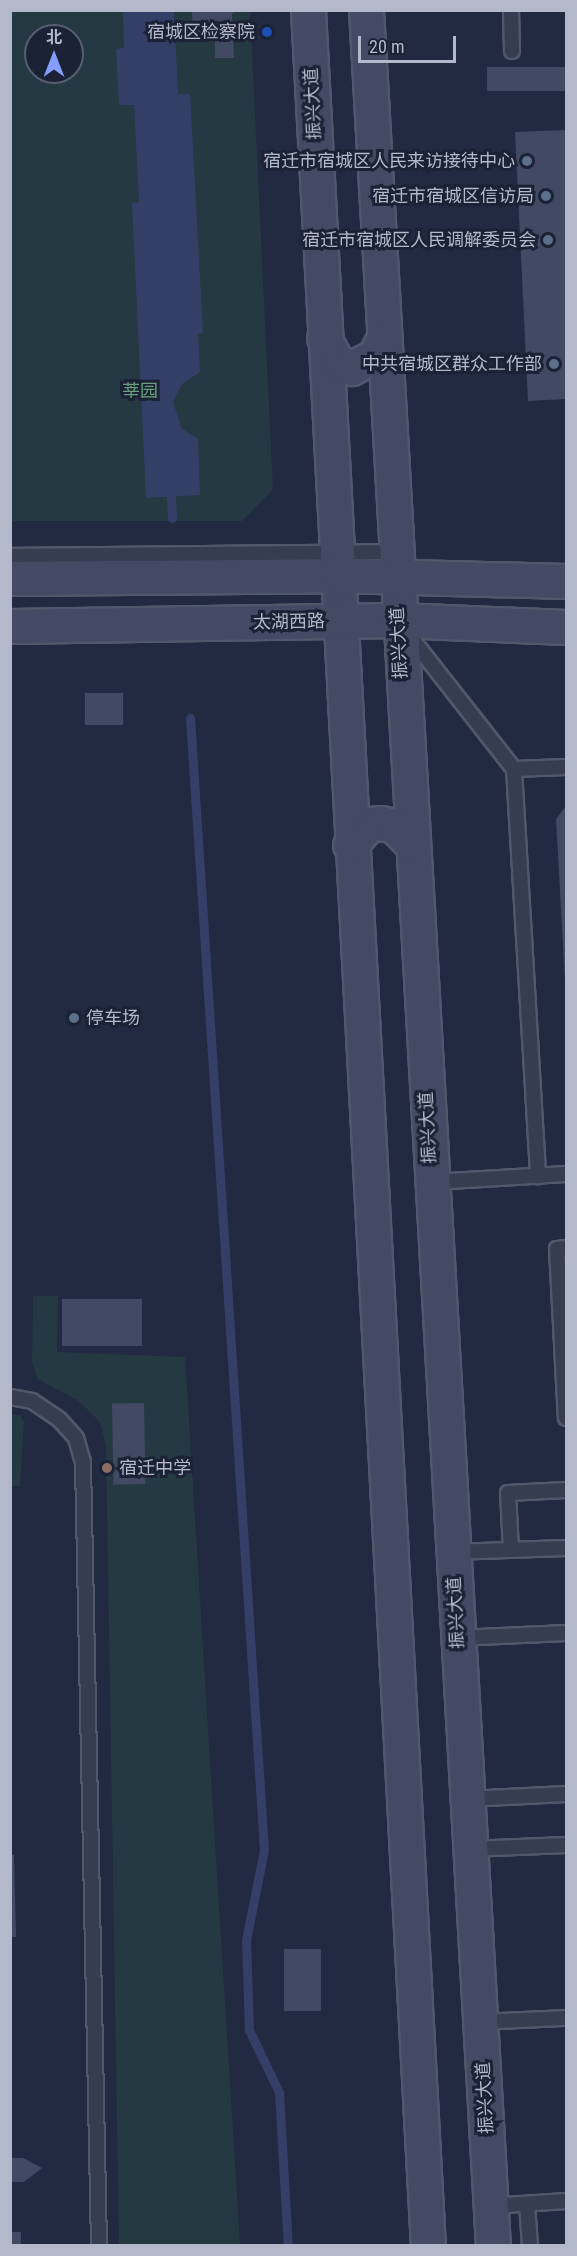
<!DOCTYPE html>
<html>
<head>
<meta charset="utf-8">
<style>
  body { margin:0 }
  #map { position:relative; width:577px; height:2256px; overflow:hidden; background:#222a41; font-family:"Roboto Condensed","Noto Sans SC",sans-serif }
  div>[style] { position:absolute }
  .green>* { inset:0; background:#243942 }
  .water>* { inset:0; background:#333f67 }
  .stream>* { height:9px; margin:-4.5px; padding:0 4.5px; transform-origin:4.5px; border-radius:4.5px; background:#333f67 }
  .building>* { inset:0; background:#414963; transform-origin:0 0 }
  .roads { filter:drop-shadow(2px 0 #52586b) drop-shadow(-2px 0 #52586b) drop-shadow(0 2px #52586b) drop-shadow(0 -2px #52586b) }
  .lane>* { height:14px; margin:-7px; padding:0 7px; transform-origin:7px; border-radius:7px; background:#373d50 }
  .secondary>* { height:33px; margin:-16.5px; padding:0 16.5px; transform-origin:16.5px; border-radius:16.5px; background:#444a64 }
  .dots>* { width:16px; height:16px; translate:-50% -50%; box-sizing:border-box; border:3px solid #1c2235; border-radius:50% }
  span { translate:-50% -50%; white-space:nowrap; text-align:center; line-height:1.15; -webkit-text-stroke:6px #1c2235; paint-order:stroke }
  .poi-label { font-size:18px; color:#b3b8cb }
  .right { translate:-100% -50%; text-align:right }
  .left { translate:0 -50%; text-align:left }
  .street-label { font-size:18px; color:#b3b8cb }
  .park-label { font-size:18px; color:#689e7e }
  .frame { position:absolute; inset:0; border:12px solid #b3b8cb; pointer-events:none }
  .north { position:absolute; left:24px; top:24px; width:60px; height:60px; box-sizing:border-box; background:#1c2235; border:2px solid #585e71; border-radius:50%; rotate:0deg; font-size:16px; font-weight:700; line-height:24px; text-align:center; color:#b3b8cb }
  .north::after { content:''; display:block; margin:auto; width:21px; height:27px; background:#849dff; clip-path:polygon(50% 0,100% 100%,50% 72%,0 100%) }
  .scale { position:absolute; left:358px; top:36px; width:98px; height:27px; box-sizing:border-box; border:3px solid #b3b8cb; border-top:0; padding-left:8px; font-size:18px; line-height:21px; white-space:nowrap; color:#b3b8cb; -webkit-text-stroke:4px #1c2235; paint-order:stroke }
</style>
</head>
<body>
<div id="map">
  <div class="green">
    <div style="clip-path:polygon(evenodd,10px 11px,250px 11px,273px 489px,242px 521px,11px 521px,10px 11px,36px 36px,72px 36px,72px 72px,36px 72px,36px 36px)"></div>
    <div style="clip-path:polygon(33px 1296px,58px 1296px,57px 1352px,185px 1357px,240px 2245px,119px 2245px,106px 1445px,100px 1422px,80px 1402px,38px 1379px,32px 1363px)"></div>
    <div style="clip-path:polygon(11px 1415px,20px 1415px,24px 1422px,20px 1486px,11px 1486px)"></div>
  </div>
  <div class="water">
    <div style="clip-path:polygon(123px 11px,174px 11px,178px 94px,190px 94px,203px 333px,198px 334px,200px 372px,182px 384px,173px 402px,182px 429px,198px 439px,200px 495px,146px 498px,132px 203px,139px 202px,134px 105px,119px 105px,116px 49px,124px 48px)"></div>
  </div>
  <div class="stream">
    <div style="left:170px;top:486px;width:32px;rotate:86deg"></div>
    <div style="left:190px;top:718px;width:1134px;rotate:86.26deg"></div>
    <div style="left:264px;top:1850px;width:92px;rotate:101.3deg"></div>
    <div style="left:246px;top:1940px;width:90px;rotate:88.1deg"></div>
    <div style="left:249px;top:2030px;width:69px;rotate:64.2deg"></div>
    <div style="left:279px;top:2092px;width:154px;rotate:86.7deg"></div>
  </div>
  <div class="building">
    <div style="clip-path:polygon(192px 10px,237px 10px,232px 14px,234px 58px,215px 58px,215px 40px,193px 40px)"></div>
    <div style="left:566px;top:67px;width:24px;height:79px;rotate:90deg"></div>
    <div style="clip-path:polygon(566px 130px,566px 399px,528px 401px,515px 132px)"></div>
    <div style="left:85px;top:693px;width:38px;height:32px"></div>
    <div style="clip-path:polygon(566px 806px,566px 982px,565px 982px,556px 819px)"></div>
    <div style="left:142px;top:1299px;width:47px;height:80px;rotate:90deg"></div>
    <div style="left:144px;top:1403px;width:81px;height:32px;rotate:89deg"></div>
    <div style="clip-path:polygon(10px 1855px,14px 1855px,16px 1937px,10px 1937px)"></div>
    <div style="left:284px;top:1949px;width:37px;height:62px"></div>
    <div style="clip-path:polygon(10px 2158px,23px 2158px,42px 2168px,24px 2182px,10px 2182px)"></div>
    <div style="left:10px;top:2232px;width:11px;height:14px"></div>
  </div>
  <div class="roads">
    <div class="lane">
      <div style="left:511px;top:10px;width:41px;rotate:88.6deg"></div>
      <div style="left:10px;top:556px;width:384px;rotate:-0.6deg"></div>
      <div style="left:408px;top:634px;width:172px;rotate:51.9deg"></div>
      <div style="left:514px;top:769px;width:52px;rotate:-2.2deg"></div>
      <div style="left:514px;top:769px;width:408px;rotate:86.6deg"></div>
      <div style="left:433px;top:1182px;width:133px;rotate:-3.4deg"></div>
      <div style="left:566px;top:1248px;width:9px;rotate:174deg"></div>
      <div style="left:557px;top:1249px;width:169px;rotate:87deg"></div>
      <div style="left:10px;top:1397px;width:22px;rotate:10deg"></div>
      <div style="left:32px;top:1401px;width:32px;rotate:34deg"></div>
      <div style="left:59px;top:1419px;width:25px;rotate:48deg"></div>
      <div style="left:76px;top:1438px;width:25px;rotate:74deg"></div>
      <div style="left:83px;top:1462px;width:784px;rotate:88.83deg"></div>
      <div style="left:511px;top:1550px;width:57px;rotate:-93deg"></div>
      <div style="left:508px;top:1493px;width:58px;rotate:-3deg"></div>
      <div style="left:452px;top:1552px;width:114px;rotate:-2deg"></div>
      <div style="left:457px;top:1638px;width:109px;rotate:-2.6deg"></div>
      <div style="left:467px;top:1799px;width:99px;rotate:-2.9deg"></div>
      <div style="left:470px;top:1849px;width:96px;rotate:-2.4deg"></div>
      <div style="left:480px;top:2022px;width:86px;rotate:-2.7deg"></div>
      <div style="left:527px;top:2204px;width:42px;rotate:85.9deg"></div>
      <div style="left:491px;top:2206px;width:75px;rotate:-3.8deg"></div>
    </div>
    <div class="secondary">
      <div style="left:308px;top:10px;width:2239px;rotate:86.93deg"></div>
      <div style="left:366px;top:10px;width:2240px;rotate:86.75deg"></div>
      <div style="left:324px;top:338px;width:26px;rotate:62deg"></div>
      <div style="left:336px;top:361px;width:17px;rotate:25deg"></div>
      <div style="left:351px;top:368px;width:25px;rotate:-26deg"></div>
      <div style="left:374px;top:357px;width:20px;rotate:-63deg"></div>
      <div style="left:10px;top:578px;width:326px;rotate:-0.5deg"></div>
      <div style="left:336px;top:575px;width:230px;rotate:1.5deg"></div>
      <div style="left:10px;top:626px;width:388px;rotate:-0.9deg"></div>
      <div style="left:398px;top:620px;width:168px;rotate:2.4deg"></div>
      <div style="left:350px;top:845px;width:28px;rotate:-48deg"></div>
      <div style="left:369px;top:824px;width:12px;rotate:-5deg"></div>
      <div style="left:381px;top:823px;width:13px;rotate:13deg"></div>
      <div style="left:394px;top:826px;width:24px;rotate:45deg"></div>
    </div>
  </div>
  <div class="dots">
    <div style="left:267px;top:32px;background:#1a4fb4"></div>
    <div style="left:527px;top:161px;background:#5c6f8a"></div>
    <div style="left:546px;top:196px;background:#5c6f8a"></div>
    <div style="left:548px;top:240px;background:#5c6f8a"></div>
    <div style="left:554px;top:364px;background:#5c6f8a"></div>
    <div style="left:74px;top:1018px;background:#5c6f8a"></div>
    <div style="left:107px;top:1468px;background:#8d6e63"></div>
  </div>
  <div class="poi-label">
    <span class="right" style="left:255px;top:32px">宿城区检察院</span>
    <span class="right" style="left:515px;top:161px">宿迁市宿城区人民来访接待中心</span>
    <span class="right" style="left:534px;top:196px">宿迁市宿城区信访局</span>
    <span class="right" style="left:536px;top:240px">宿迁市宿城区人民调解委员会</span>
    <span class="right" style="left:542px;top:364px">中共宿城区群众工作部</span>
    <span class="left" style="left:86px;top:1018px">停车场</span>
    <span class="left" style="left:119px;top:1468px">宿迁中学</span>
  </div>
  <div class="street-label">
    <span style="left:313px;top:104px;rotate:-93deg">振兴大道</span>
    <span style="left:289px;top:622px;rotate:-1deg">太湖西路</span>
    <span style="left:399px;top:643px;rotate:-93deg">振兴大道</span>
    <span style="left:428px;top:1128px;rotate:-93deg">振兴大道</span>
    <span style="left:456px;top:1613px;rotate:-93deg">振兴大道</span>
    <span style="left:485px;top:2098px;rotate:-93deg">振兴大道</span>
  </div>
  <div class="park-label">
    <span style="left:140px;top:391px">莘园</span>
  </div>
  <div class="frame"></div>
  <div class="north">北</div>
  <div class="scale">20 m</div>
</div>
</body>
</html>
